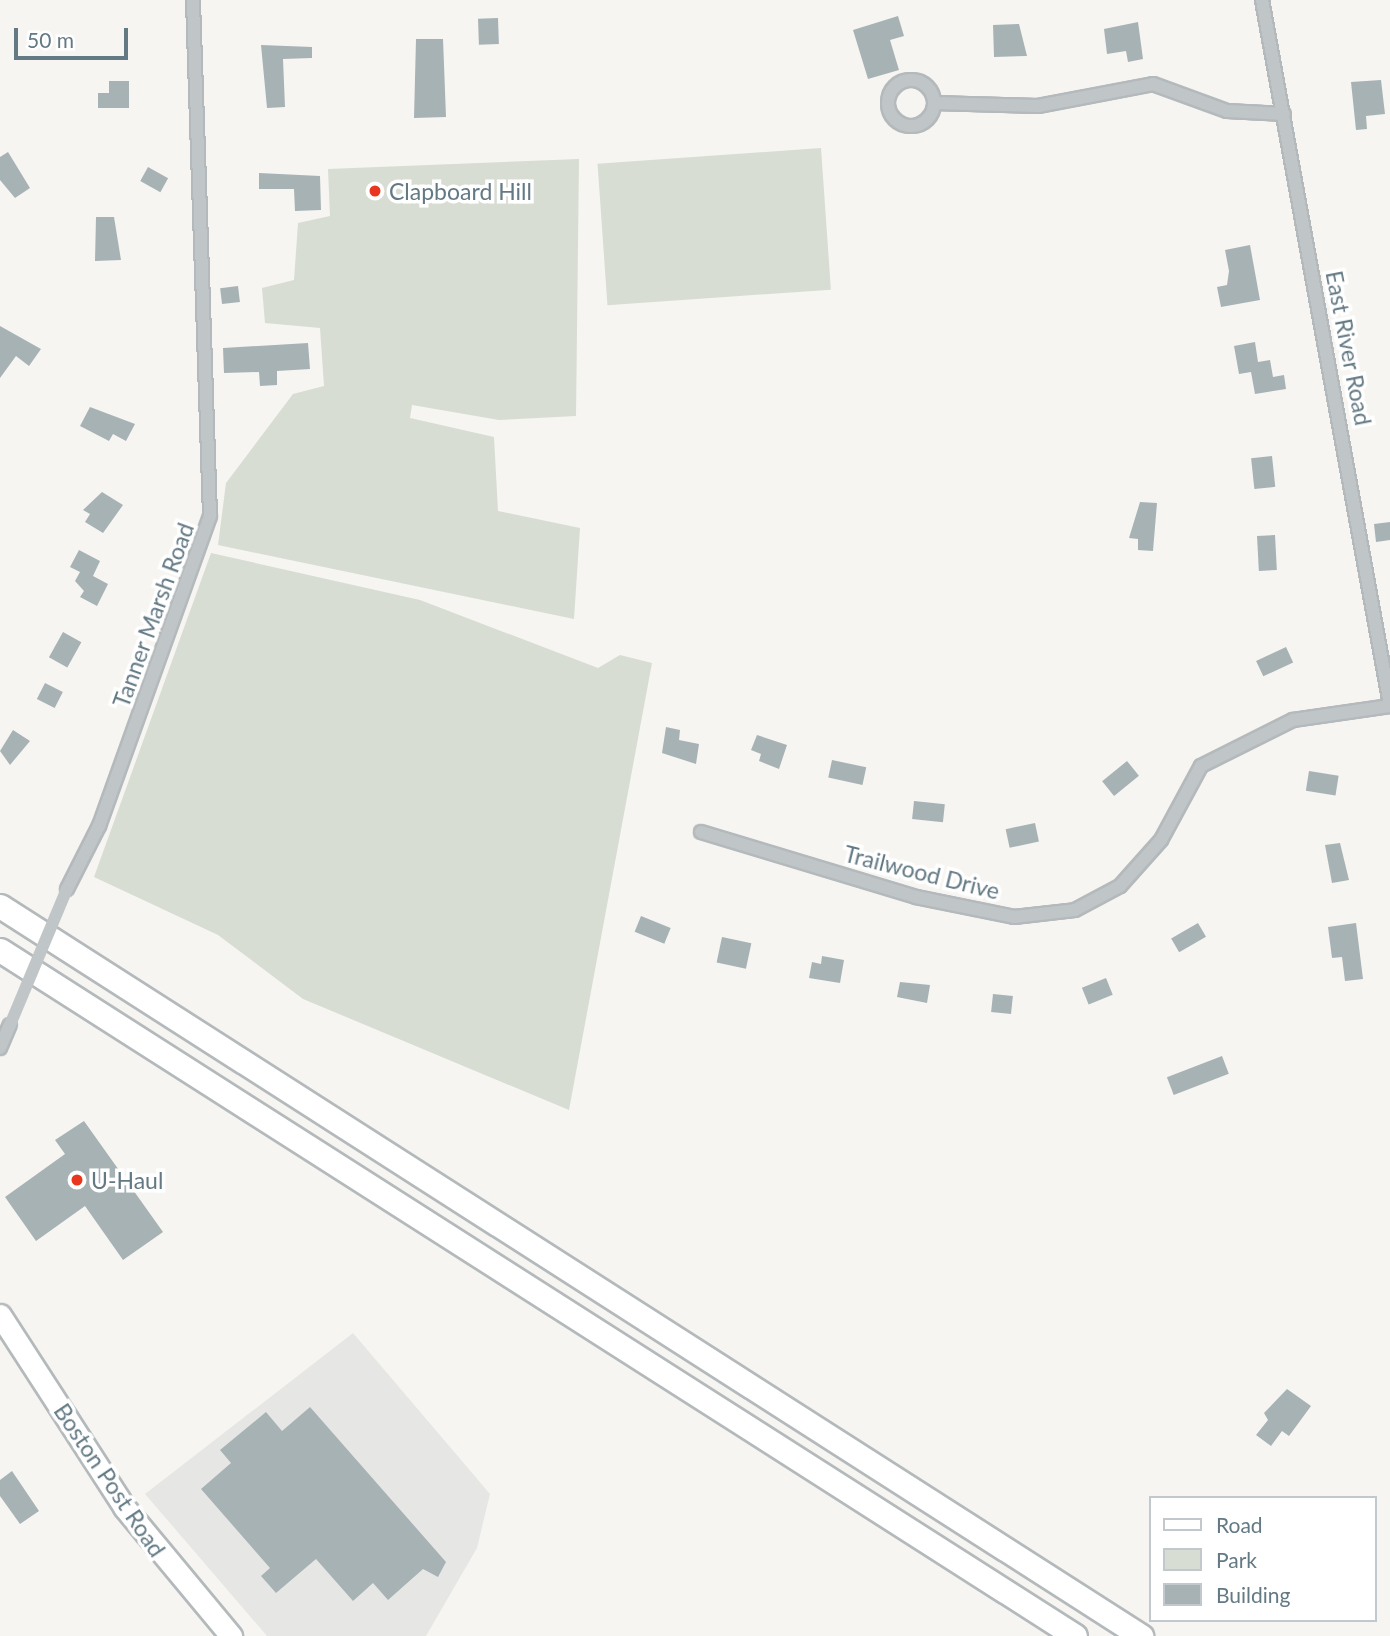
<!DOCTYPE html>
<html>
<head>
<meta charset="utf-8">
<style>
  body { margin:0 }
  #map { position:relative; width:1390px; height:1636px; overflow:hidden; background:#f6f5f1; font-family:Lato,sans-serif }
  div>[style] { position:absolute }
  .built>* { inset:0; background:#e6e7e5 }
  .green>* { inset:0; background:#d7ddd2; transform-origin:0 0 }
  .building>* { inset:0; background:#a7b2b5; transform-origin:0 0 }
  .roads { filter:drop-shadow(2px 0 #b4b9bc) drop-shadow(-2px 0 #b4b9bc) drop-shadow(0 2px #b4b9bc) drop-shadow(0 -2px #b4b9bc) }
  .street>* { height:12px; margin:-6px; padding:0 6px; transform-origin:6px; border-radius:6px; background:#c0c6c8 }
  .street>.ring { margin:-6px; padding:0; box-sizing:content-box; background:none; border:12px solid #c0c6c8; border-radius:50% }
  .primary>* { height:21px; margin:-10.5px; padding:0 10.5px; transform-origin:10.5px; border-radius:10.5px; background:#fff }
  .highway>* { height:23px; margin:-11.5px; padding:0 11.5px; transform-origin:11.5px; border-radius:11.5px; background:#fff }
  .street-bridge>* { height:12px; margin:-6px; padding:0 6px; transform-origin:6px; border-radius:6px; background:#c0c6c8 }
  .dots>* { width:19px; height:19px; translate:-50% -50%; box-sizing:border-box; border:4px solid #fff; border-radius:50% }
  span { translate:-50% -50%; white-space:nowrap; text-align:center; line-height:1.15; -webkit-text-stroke:7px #fff; paint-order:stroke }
  .poi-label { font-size:23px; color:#637984 }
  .left { translate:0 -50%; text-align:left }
  .street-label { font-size:23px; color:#637984 }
  .legend { position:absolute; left:1149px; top:1496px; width:228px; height:126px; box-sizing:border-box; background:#fff; border:2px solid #c1c9ce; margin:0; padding:9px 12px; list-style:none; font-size:21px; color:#637984 }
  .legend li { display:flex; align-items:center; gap:14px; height:35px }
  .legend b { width:35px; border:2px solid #c1c9ce }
  .scale { position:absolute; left:14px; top:28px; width:114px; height:32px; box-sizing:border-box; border:4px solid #637984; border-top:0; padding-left:9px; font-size:21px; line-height:24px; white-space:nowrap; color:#637984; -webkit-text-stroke:5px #fff; paint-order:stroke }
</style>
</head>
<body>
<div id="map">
  <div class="built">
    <div style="clip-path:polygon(353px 1333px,490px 1494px,477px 1548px,426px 1636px,267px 1636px,145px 1494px)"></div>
  </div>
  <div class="green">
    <div style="left:821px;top:148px;width:142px;height:224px;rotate:86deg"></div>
    <div style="clip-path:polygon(579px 159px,576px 416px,499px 420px,412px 405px,410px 418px,494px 437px,498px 511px,580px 528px,574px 619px,218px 545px,226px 483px,293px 394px,324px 386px,320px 328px,265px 323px,262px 288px,294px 280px,298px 223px,330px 216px,328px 169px)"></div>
    <div style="clip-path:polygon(211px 553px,420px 600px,598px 668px,620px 655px,652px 663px,569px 1110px,303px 999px,218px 935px,94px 877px)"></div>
  </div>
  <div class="building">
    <div style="clip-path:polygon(898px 16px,904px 36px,890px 40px,899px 70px,868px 79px,853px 30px)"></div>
    <div style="left:498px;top:18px;width:26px;height:20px;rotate:88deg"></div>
    <div style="clip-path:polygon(1138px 22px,1143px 59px,1128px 62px,1126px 51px,1107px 54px,1104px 29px)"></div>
    <div style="clip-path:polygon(1019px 24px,1027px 56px,994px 57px,993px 25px)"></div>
    <div style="clip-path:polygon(416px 39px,443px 39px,446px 117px,414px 118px)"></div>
    <div style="clip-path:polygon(261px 45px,312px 47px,312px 58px,283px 59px,285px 107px,267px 108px)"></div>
    <div style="clip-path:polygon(1381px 80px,1385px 114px,1366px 116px,1367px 129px,1356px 130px,1351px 82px)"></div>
    <div style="clip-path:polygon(109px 81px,129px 81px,129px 108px,98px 108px,98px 93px,109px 93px)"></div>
    <div style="clip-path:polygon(8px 152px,30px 188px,15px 198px,0 180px,0 157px)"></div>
    <div style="left:148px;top:167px;width:23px;height:16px;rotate:29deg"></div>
    <div style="clip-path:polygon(259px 173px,320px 176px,321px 210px,295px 211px,294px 189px,259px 189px)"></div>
    <div style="clip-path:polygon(96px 217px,114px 217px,121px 260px,95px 261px)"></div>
    <div style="clip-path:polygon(1250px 245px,1260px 300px,1221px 307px,1217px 287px,1227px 285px,1229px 271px,1225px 250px)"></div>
    <div style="left:238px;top:286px;width:16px;height:18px;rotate:83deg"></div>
    <div style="clip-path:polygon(0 326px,41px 349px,29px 366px,16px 356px,0 378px)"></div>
    <div style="clip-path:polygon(1255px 342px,1258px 362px,1270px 360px,1273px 377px,1284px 375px,1286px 389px,1255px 394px,1251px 372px,1239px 374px,1234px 346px)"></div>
    <div style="clip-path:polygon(308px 343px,310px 369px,277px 371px,277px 385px,260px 386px,259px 372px,224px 373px,223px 348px)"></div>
    <div style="clip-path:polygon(90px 407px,135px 424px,126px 441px,113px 434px,109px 441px,80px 426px)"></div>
    <div style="left:1272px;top:456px;width:31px;height:21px;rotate:84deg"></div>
    <div style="clip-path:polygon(102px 492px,123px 505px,103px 533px,85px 522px,90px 514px,83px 510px)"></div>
    <div style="clip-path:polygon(1140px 502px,1157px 503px,1153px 551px,1138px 550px,1138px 539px,1129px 538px)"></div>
    <div style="clip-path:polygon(1390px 522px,1390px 540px,1376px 542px,1374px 524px)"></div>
    <div style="left:1275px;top:535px;width:35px;height:18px;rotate:87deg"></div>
    <div style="clip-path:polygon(79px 550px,100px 561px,93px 576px,108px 584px,97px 606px,80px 597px,84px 591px,75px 581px,80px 572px,70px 567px)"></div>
    <div style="left:63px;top:632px;width:21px;height:29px;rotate:29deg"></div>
    <div style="left:1286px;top:647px;width:17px;height:33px;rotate:65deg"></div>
    <div style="left:45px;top:683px;width:20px;height:18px;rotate:27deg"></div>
    <div style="clip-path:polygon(666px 727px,680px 730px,679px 740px,699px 744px,696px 764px,662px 753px)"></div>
    <div style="clip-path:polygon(13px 730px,30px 741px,10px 765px,0 751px)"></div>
    <div style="clip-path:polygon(757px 735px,787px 745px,779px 769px,759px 761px,761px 754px,751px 750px)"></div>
    <div style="left:832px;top:760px;width:35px;height:18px;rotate:12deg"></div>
    <div style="left:1127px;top:761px;width:19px;height:32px;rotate:51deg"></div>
    <div style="left:1309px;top:771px;width:30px;height:20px;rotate:9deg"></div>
    <div style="left:914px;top:801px;width:31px;height:18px;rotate:6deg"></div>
    <div style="left:1035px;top:823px;width:19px;height:30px;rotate:78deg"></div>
    <div style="clip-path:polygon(1340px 843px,1349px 880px,1332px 883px,1325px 845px)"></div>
    <div style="left:641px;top:916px;width:32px;height:17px;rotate:22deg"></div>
    <div style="left:1198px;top:923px;width:16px;height:31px;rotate:60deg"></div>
    <div style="clip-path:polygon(1356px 923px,1363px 979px,1345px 981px,1342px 957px,1332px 958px,1328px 927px)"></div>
    <div style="left:722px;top:937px;width:30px;height:26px;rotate:12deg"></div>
    <div style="clip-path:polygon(822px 956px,844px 960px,840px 983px,809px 978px,812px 962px,821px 964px)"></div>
    <div style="left:1106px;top:978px;width:18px;height:26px;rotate:68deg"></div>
    <div style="clip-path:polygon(900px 982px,930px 985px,927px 1003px,897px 997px)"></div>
    <div style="left:993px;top:994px;width:20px;height:18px;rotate:6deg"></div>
    <div style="left:1222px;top:1056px;width:19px;height:59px;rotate:69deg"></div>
    <div style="clip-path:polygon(84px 1121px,163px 1232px,123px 1260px,85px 1206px,36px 1241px,5px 1197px,65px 1154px,55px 1140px)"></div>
    <div style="clip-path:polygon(1287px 1389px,1311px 1406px,1289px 1436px,1282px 1431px,1271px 1446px,1256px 1435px,1268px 1420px,1264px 1413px)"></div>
    <div style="clip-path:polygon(310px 1407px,446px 1562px,438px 1577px,423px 1569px,388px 1600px,373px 1583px,353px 1601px,316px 1559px,276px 1593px,261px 1576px,270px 1568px,201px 1489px,231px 1463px,220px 1450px,266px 1412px,282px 1431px)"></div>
    <div style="clip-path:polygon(12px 1471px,39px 1511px,20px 1524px,0 1496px,0 1480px)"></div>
  </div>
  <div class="roads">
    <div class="street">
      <div style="left:1262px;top:0;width:716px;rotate:79.7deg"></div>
      <div class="ring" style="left:888px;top:80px;width:34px;height:34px"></div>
      <div style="left:934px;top:103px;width:104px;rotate:1.7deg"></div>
      <div style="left:1038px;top:106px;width:117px;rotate:-10.8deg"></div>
      <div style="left:1153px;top:84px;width:79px;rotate:20deg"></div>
      <div style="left:1227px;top:111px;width:57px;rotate:3deg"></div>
      <div style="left:701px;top:832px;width:225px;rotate:16.8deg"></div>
      <div style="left:916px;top:897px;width:100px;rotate:11.5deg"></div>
      <div style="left:1014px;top:917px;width:61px;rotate:-6.5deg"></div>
      <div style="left:1075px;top:910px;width:51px;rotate:-28.1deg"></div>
      <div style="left:1120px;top:886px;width:62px;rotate:-48.3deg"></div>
      <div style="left:1161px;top:840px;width:84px;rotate:-61.6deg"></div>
      <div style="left:1201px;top:766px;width:103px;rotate:-26.6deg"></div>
      <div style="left:1293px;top:720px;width:98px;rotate:-8.2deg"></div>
      <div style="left:67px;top:889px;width:71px;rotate:-63.1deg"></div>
      <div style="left:99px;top:826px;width:329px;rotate:-70.3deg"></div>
      <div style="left:210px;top:516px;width:516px;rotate:-91.89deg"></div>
      <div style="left:0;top:1048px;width:25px;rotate:-67deg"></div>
    </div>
    <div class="primary">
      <div style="left:0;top:1315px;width:229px;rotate:57.1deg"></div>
      <div style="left:124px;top:1507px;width:168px;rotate:50.3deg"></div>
    </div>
    <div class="highway">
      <div style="left:0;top:906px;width:1355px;rotate:32.61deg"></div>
      <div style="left:0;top:950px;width:1275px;rotate:32.54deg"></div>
    </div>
  </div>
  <div class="street-bridge">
    <div style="left:10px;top:1025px;width:147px;rotate:-67.3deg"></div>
  </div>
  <div class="dots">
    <div style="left:375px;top:191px;background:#e8361f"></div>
    <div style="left:77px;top:1180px;background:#e8361f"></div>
  </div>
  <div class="poi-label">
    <span class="left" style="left:389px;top:191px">Clapboard Hill</span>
    <span class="left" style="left:91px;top:1180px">U-Haul</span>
  </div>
  <div class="street-label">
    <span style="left:1349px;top:348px;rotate:79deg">East River Road</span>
    <span style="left:153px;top:615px;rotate:-70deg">Tanner Marsh Road</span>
    <span style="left:922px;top:872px;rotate:14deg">Trailwood Drive</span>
    <span style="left:110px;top:1480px;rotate:56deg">Boston Post Road</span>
  </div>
  <ul class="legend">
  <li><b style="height:9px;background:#fff"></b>Road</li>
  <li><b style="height:19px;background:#d7ddd2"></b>Park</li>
  <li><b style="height:19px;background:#a7b2b5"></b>Building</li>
  </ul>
  <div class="scale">50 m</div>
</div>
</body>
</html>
